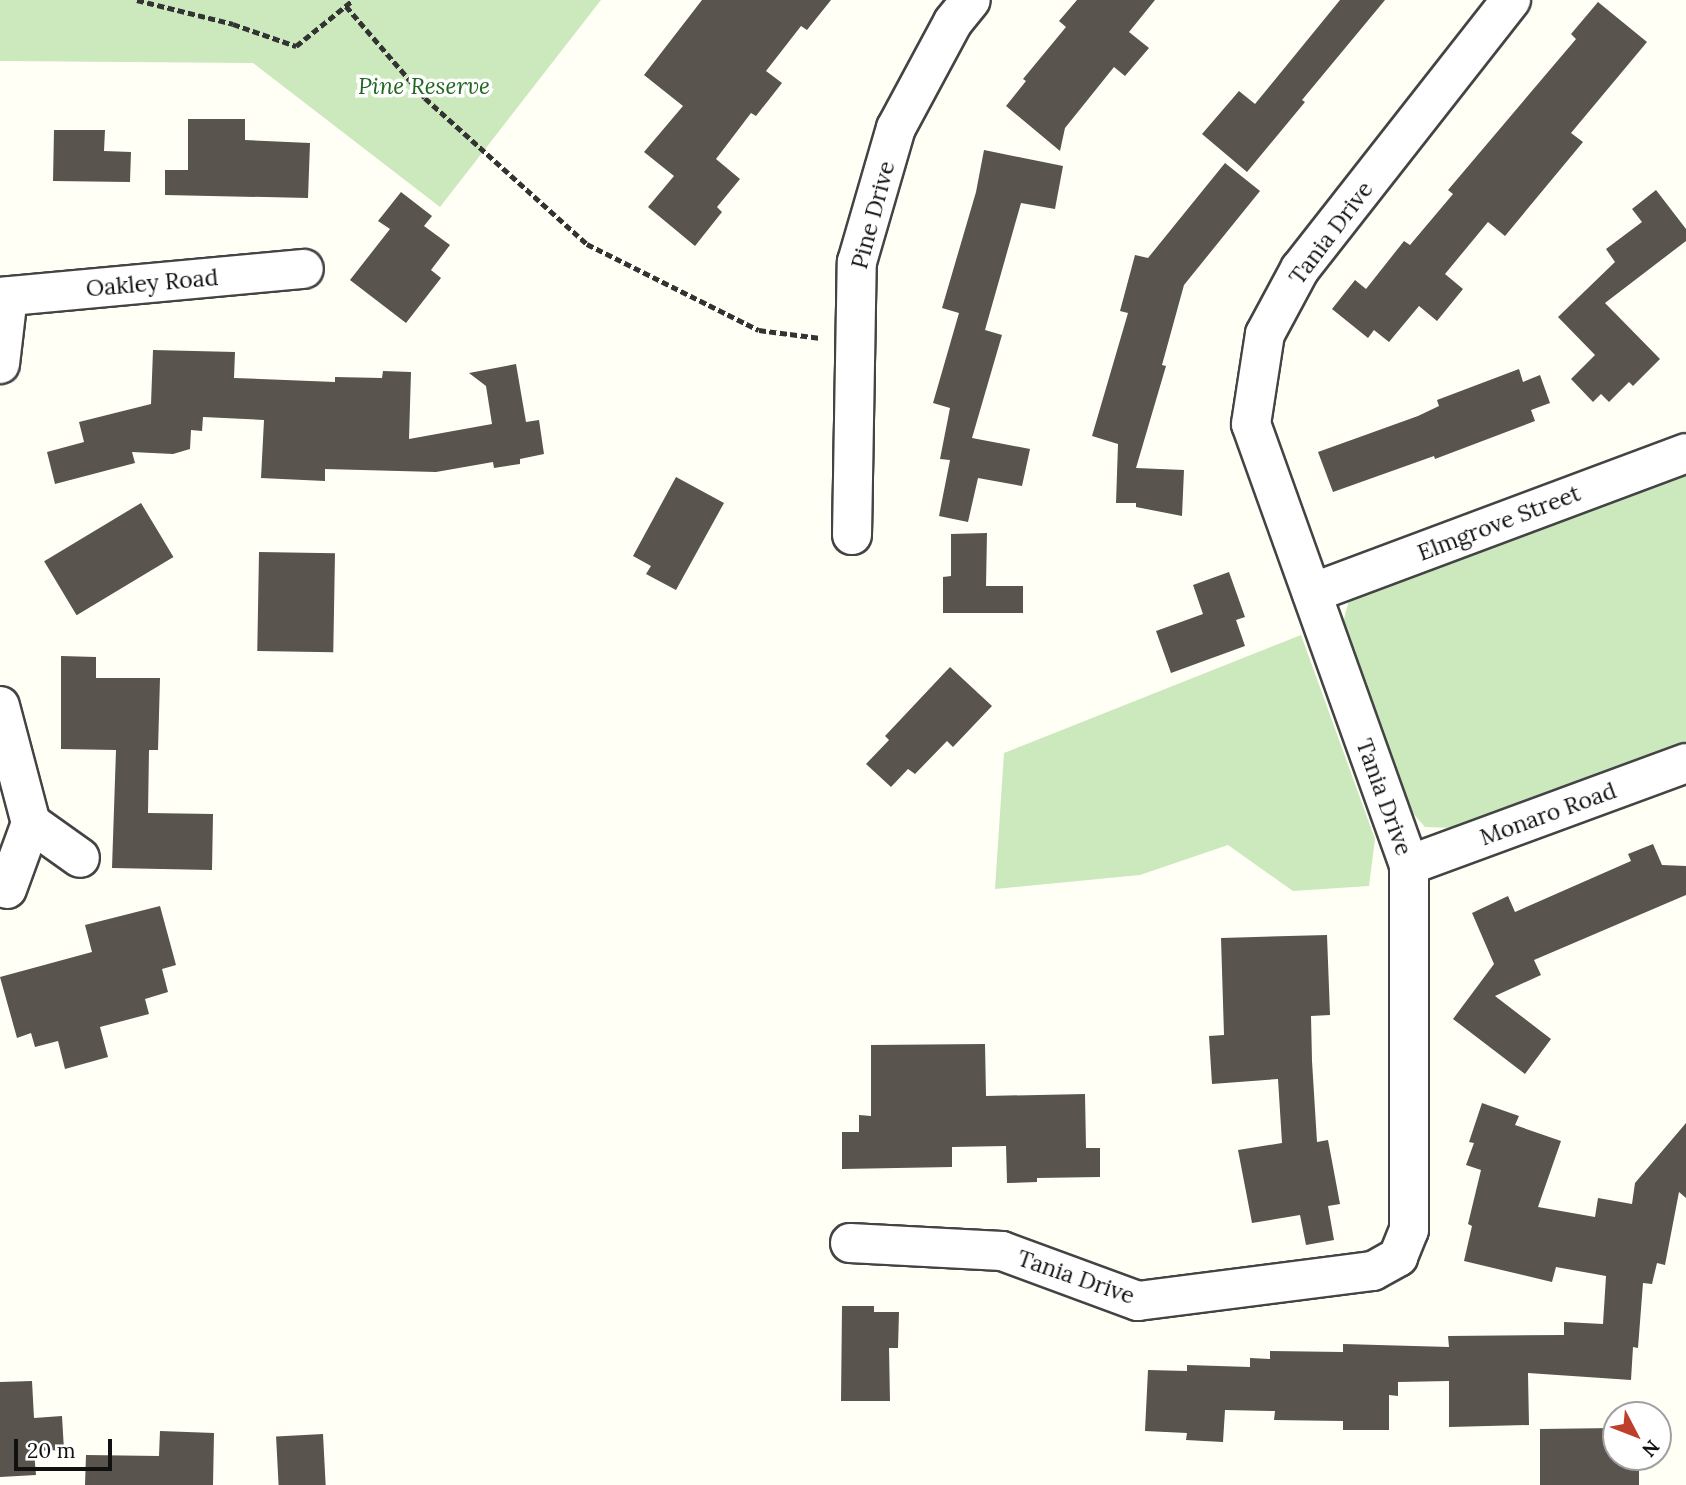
<!DOCTYPE html>
<html>
<head>
<meta charset="utf-8">
<style>
  body { margin:0 }
  #map { position:relative; width:1686px; height:1485px; overflow:hidden; background:#fffff5; font-family:Lora,serif }
  div>[style] { position:absolute }
  .green>* { inset:0; background:#cce9be }
  .building>* { inset:0; background:#59544d; transform-origin:0 0 }
  .path>* { height:4.5px; margin-top:-2.25px; transform-origin:0; background:repeating-linear-gradient(90deg,#333 0 7px,transparent 0 10.5px) }
  .roads { filter:drop-shadow(2px 0 #444) drop-shadow(-2px 0 #444) drop-shadow(0 2px #444) drop-shadow(0 -2px #444) }
  .minor>* { height:38px; margin:-19px; padding:0 19px; transform-origin:19px; border-radius:19px; background:#fff }
  span { translate:-50% -50%; white-space:nowrap; text-align:center; line-height:1.15; -webkit-text-stroke:7px #fff; paint-order:stroke }
  .park-label { font-size:23px; color:#236821; font-style:italic }
  .street-label { font-size:23px; color:#111 }
  .north { position:absolute; left:1602px; top:1401px; width:70px; height:70px; box-sizing:border-box; background:#fff; border:2px solid #a0a0a0; border-radius:50%; rotate:132deg; font-size:19px; font-weight:700; line-height:28px; text-align:center; color:#111 }
  .north::after { content:''; display:block; margin:auto; width:24px; height:32px; background:#be402b; clip-path:polygon(50% 0,100% 100%,50% 72%,0 100%) }
  .scale { position:absolute; left:14px; top:1439px; width:98px; height:32px; box-sizing:border-box; border:4px solid #111; border-top:0; padding-left:9px; font-size:21px; line-height:24px; white-space:nowrap; color:#111; -webkit-text-stroke:5px #fff; paint-order:stroke }
</style>
</head>
<body>
<div id="map">
  <div class="green">
    <div style="clip-path:polygon(0 0,601px 0,440px 207px,253px 63px,0 61px)"></div>
    <div style="clip-path:polygon(1686px 471px,1686px 742px,1454px 828px,1425px 827px,1410px 810px,1341px 630px,1349px 600px,1370px 587px)"></div>
    <div style="clip-path:polygon(1301px 635px,1375px 839px,1369px 886px,1293px 891px,1228px 845px,1140px 875px,995px 889px,1004px 753px)"></div>
  </div>
  <div class="building">
    <div style="clip-path:polygon(702px 0,831px 0,807px 30px,801px 26px,766px 71px,782px 83px,756px 116px,751px 113px,716px 159px,740px 179px,717px 207px,722px 212px,695px 246px,648px 207px,674px 176px,644px 152px,683px 106px,644px 75px)"></div>
    <div style="clip-path:polygon(1077px 0,1155px 0,1129px 32px,1149px 48px,1125px 76px,1114px 67px,1065px 128px,1060px 151px,1006px 106px,1026px 81px,1023px 79px,1066px 27px,1059px 21px)"></div>
    <div style="clip-path:polygon(1340px 0,1385px 0,1302px 100px,1305px 102px,1247px 172px,1202px 134px,1239px 91px,1255px 104px)"></div>
    <div style="clip-path:polygon(1598px 2px,1647px 42px,1571px 133px,1583px 142px,1505px 236px,1488px 222px,1445px 274px,1463px 289px,1437px 321px,1419px 306px,1389px 342px,1374px 330px,1368px 338px,1332px 309px,1355px 280px,1366px 289px,1404px 241px,1410px 245px,1453px 194px,1448px 190px,1576px 39px,1571px 34px)"></div>
    <div style="clip-path:polygon(188px 119px,245px 119px,245px 140px,310px 143px,308px 198px,165px 195px,165px 170px,188px 170px)"></div>
    <div style="clip-path:polygon(54px 130px,105px 130px,104px 151px,131px 152px,130px 182px,53px 181px)"></div>
    <div style="clip-path:polygon(984px 150px,1063px 166px,1055px 209px,1021px 203px,985px 330px,1002px 335px,972px 438px,1030px 449px,1022px 486px,978px 478px,968px 522px,939px 516px,950px 460px,940px 459px,950px 408px,933px 403px,959px 313px,942px 308px,976px 192px)"></div>
    <div style="clip-path:polygon(1225px 163px,1260px 191px,1184px 285px,1162px 365px,1166px 366px,1136px 468px,1184px 470px,1182px 516px,1136px 507px,1136px 503px,1116px 503px,1118px 444px,1092px 436px,1128px 313px,1120px 311px,1135px 255px,1148px 258px)"></div>
    <div style="clip-path:polygon(1656px 190px,1686px 229px,1686px 241px,1605px 303px,1660px 359px,1633px 386px,1629px 382px,1609px 402px,1601px 394px,1593px 402px,1571px 379px,1595px 355px,1558px 317px,1615px 262px,1606px 249px,1642px 222px,1632px 209px)"></div>
    <div style="clip-path:polygon(401px 192px,432px 216px,424px 226px,450px 245px,431px 270px,441px 278px,406px 323px,350px 280px,390px 229px,378px 221px)"></div>
    <div style="clip-path:polygon(153px 350px,235px 352px,234px 378px,335px 382px,335px 377px,382px 378px,383px 371px,411px 372px,409px 439px,492px 424px,486px 386px,469px 373px,516px 364px,526px 422px,539px 420px,544px 454px,520px 459px,520px 464px,494px 468px,493px 462px,436px 472px,325px 469px,325px 481px,261px 478px,264px 420px,203px 417px,202px 431px,191px 430px,190px 449px,173px 454px,132px 452px,135px 463px,55px 484px,47px 452px,84px 442px,79px 422px,151px 404px)"></div>
    <div style="clip-path:polygon(1519px 369px,1523px 382px,1540px 375px,1550px 403px,1531px 410px,1535px 421px,1435px 459px,1434px 456px,1333px 492px,1318px 452px,1418px 416px,1439px 406px,1437px 400px)"></div>
    <div style="clip-path:polygon(676px 477px,724px 503px,676px 590px,646px 574px,651px 566px,633px 556px)"></div>
    <div style="left:141px;top:503px;width:63px;height:113px;rotate:59deg"></div>
    <div style="clip-path:polygon(987px 533px,986px 586px,1023px 586px,1023px 613px,943px 613px,943px 577px,951px 576px,951px 534px)"></div>
    <div style="left:259px;top:552px;width:76px;height:99px;rotate:1deg"></div>
    <div style="clip-path:polygon(1229px 572px,1245px 617px,1236px 620px,1245px 646px,1171px 673px,1156px 631px,1203px 614px,1193px 585px)"></div>
    <div style="clip-path:polygon(61px 656px,96px 657px,96px 678px,160px 678px,158px 750px,149px 750px,148px 813px,213px 814px,212px 870px,112px 868px,116px 750px,61px 749px)"></div>
    <div style="clip-path:polygon(950px 667px,992px 706px,953px 747px,947px 741px,915px 774px,908px 769px,891px 787px,866px 764px,889px 740px,885px 736px)"></div>
    <div style="clip-path:polygon(1653px 844px,1662px 865px,1686px 866px,1686px 895px,1534px 960px,1541px 975px,1495px 996px,1551px 1039px,1525px 1074px,1453px 1019px,1494px 964px,1472px 913px,1508px 896px,1515px 912px,1631px 861px,1628px 854px)"></div>
    <div style="clip-path:polygon(160px 906px,176px 965px,162px 969px,168px 992px,145px 999px,149px 1014px,100px 1027px,108px 1057px,65px 1069px,58px 1041px,35px 1047px,31px 1033px,17px 1038px,0 977px,92px 952px,85px 925px)"></div>
    <div style="clip-path:polygon(1327px 935px,1330px 1015px,1311px 1016px,1312px 1061px,1317px 1142px,1328px 1140px,1340px 1204px,1328px 1206px,1334px 1240px,1306px 1245px,1300px 1215px,1252px 1223px,1238px 1150px,1282px 1143px,1278px 1079px,1212px 1084px,1209px 1036px,1224px 1035px,1221px 938px)"></div>
    <div style="clip-path:polygon(985px 1044px,986px 1096px,1085px 1094px,1086px 1148px,1100px 1148px,1100px 1177px,1037px 1178px,1037px 1182px,1007px 1183px,1006px 1146px,952px 1147px,952px 1167px,842px 1169px,842px 1132px,859px 1132px,859px 1115px,871px 1116px,871px 1045px)"></div>
    <div style="clip-path:polygon(1482px 1103px,1519px 1116px,1515px 1125px,1561px 1141px,1538px 1207px,1595px 1217px,1598px 1198px,1632px 1204px,1635px 1183px,1686px 1123px,1686px 1198px,1679px 1192px,1665px 1265px,1657px 1263px,1652px 1284px,1643px 1283px,1638px 1348px,1633px 1347px,1631px 1380px,1528px 1373px,1529px 1425px,1449px 1427px,1449px 1381px,1398px 1382px,1398px 1396px,1389px 1395px,1389px 1430px,1343px 1430px,1343px 1421px,1274px 1420px,1275px 1411px,1225px 1410px,1223px 1442px,1186px 1440px,1187px 1433px,1145px 1431px,1148px 1370px,1187px 1371px,1187px 1365px,1250px 1367px,1250px 1358px,1270px 1359px,1270px 1351px,1343px 1352px,1343px 1344px,1449px 1347px,1448px 1336px,1564px 1335px,1564px 1322px,1603px 1324px,1606px 1276px,1556px 1267px,1552px 1282px,1464px 1261px,1472px 1226px,1468px 1224px,1481px 1170px,1466px 1165px,1474px 1143px,1469px 1142px)"></div>
    <div style="clip-path:polygon(842px 1306px,874px 1306px,874px 1312px,899px 1312px,898px 1348px,889px 1348px,890px 1401px,841px 1401px)"></div>
    <div style="clip-path:polygon(32px 1381px,34px 1418px,62px 1416px,64px 1450px,34px 1451px,36px 1475px,0 1477px,0 1382px)"></div>
    <div style="clip-path:polygon(1616px 1428px,1616px 1457px,1639px 1457px,1639px 1485px,1540px 1485px,1540px 1429px)"></div>
    <div style="clip-path:polygon(160px 1431px,214px 1433px,213px 1485px,85px 1485px,86px 1455px,159px 1456px)"></div>
    <div style="left:323px;top:1434px;width:51px;height:47px;rotate:87deg"></div>
  </div>
  <div class="path">
    <div style="left:137px;top:0;width:99px;rotate:14deg"></div>
    <div style="left:233px;top:24px;width:67px;rotate:19.2deg"></div>
    <div style="left:296px;top:46px;width:73px;rotate:-38.9deg"></div>
    <div style="left:346px;top:6px;width:121px;rotate:49.3deg"></div>
    <div style="left:425px;top:98px;width:218px;rotate:42deg"></div>
    <div style="left:587px;top:244px;width:192px;rotate:26.6deg"></div>
    <div style="left:759px;top:330px;width:62px;rotate:7.5deg"></div>
  </div>
  <div class="roads">
    <div class="minor">
      <div style="left:0;top:297px;width:305px;rotate:-5.3deg"></div>
      <div style="left:0;top:364px;width:68px;rotate:-83.3deg"></div>
      <div style="left:852px;top:535px;width:273px;rotate:-89deg"></div>
      <div style="left:857px;top:262px;width:140px;rotate:-73.8deg"></div>
      <div style="left:896px;top:128px;width:120px;rotate:-61.7deg"></div>
      <div style="left:953px;top:22px;width:28px;rotate:-51deg"></div>
      <div style="left:1312px;top:593px;width:399px;rotate:-20.5deg"></div>
      <div style="left:0;top:706px;width:121px;rotate:75.2deg"></div>
      <div style="left:1409px;top:865px;width:295px;rotate:-20.2deg"></div>
      <div style="left:7px;top:889px;width:70px;rotate:-70deg"></div>
      <div style="left:31px;top:823px;width:60px;rotate:35.5deg"></div>
      <div style="left:850px;top:1243px;width:152px;rotate:3deg"></div>
      <div style="left:1002px;top:1251px;width:145px;rotate:20.2deg"></div>
      <div style="left:1138px;top:1301px;width:237px;rotate:-7.3deg"></div>
      <div style="left:1373px;top:1271px;width:29px;rotate:-29deg"></div>
      <div style="left:1398px;top:1257px;width:29px;rotate:-68deg"></div>
      <div style="left:1409px;top:1230px;width:365px;rotate:-90deg"></div>
      <div style="left:1409px;top:865px;width:468px;rotate:-109.7deg"></div>
      <div style="left:1251px;top:424px;width:91px;rotate:-81.2deg"></div>
      <div style="left:1265px;top:334px;width:74px;rotate:-61.7deg"></div>
      <div style="left:1300px;top:269px;width:342px;rotate:-51.9deg"></div>
    </div>
  </div>
  <div class="park-label">
    <span style="left:424px;top:86px">Pine Reserve</span>
  </div>
  <div class="street-label">
    <span style="left:873px;top:215px;rotate:-75deg">Pine Drive</span>
    <span style="left:1331px;top:233px;rotate:-53deg">Tania Drive</span>
    <span style="left:152px;top:283px;rotate:-5deg">Oakley Road</span>
    <span style="left:1499px;top:523px;rotate:-21deg">Elmgrove Street</span>
    <span style="left:1384px;top:797px;rotate:70deg">Tania Drive</span>
    <span style="left:1548px;top:814px;rotate:-20deg">Monaro Road</span>
    <span style="left:1076px;top:1277px;rotate:19deg">Tania Drive</span>
  </div>
  <div class="north">N</div>
  <div class="scale">20 m</div>
</div>
</body>
</html>
